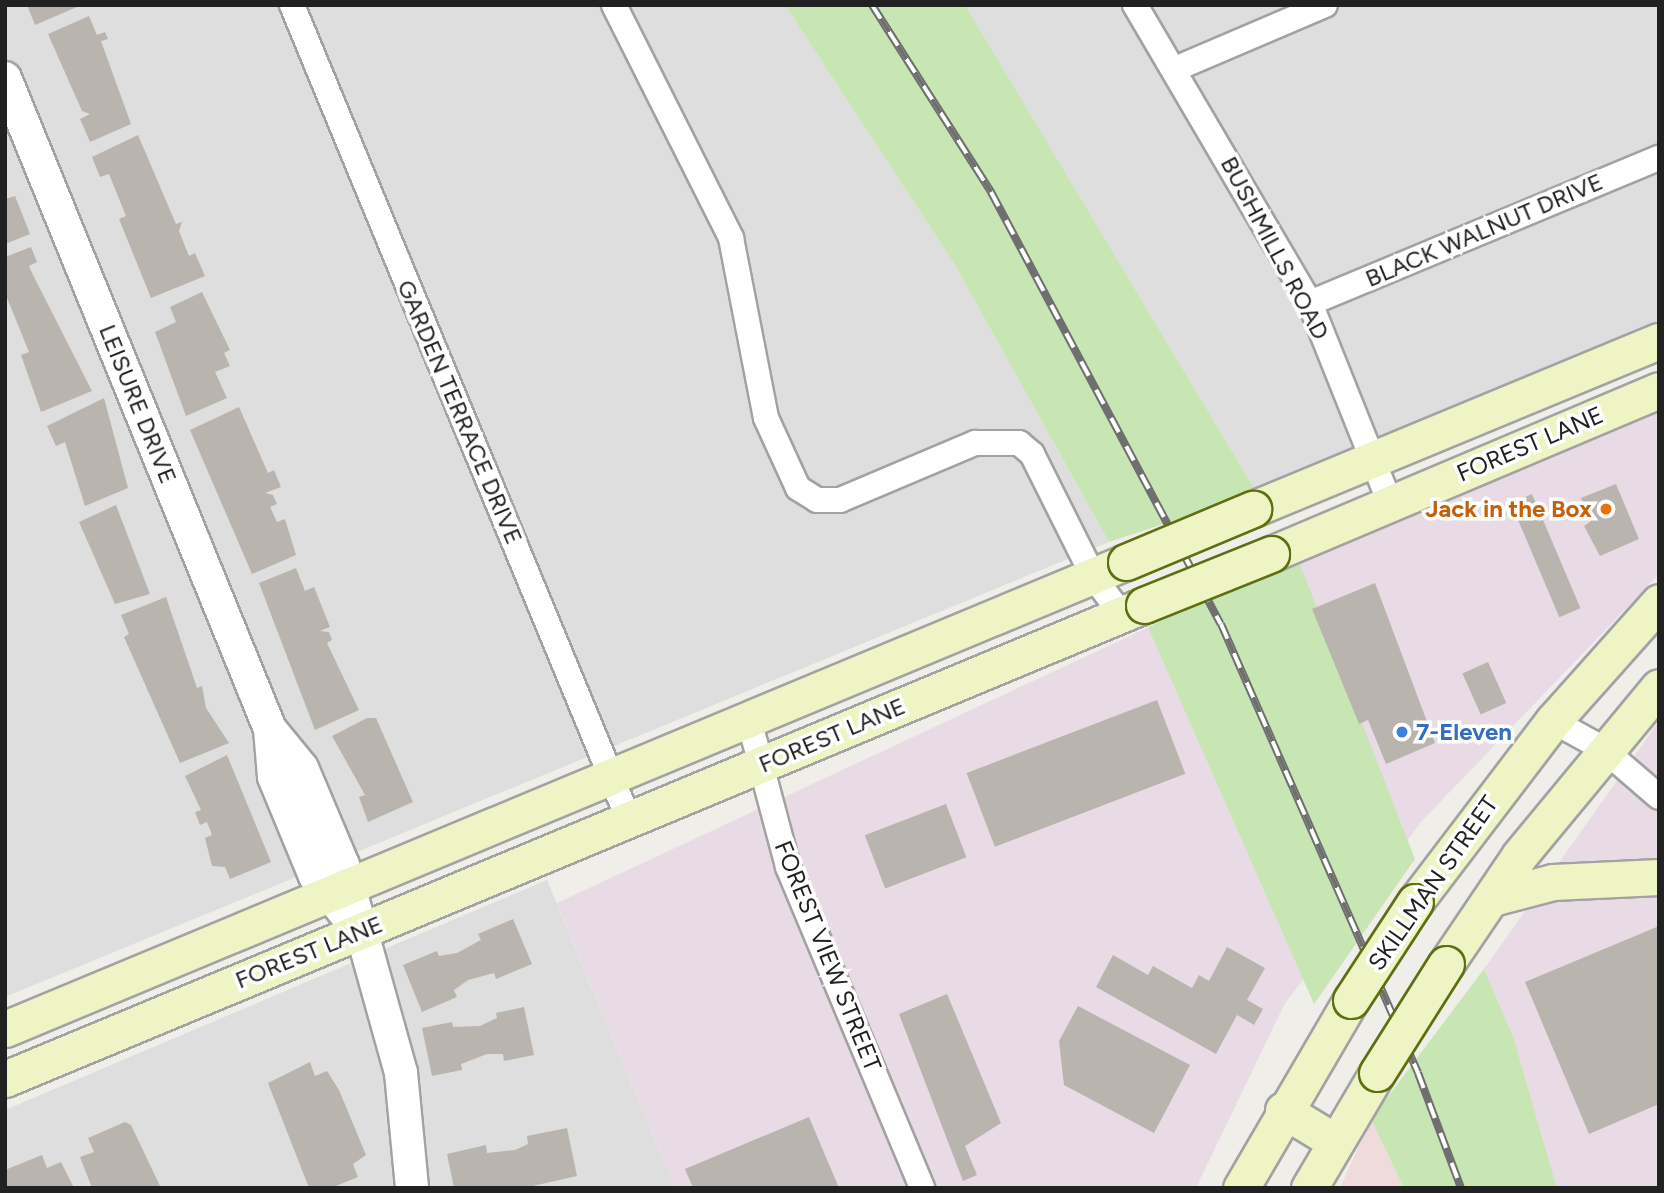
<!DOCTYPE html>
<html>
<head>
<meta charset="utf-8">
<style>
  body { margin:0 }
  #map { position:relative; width:1664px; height:1193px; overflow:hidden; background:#f0eee8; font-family:Figtree,sans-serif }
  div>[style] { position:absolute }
  .residential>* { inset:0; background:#dfdede }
  .commercial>* { inset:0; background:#efdcda }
  .industrial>* { inset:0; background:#e9dbe5 }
  .grass>* { inset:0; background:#c8e5b4 }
  .building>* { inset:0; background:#b9b4ae; transform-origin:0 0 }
  .roads { filter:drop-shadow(2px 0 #a2a2a2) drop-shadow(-2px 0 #a2a2a2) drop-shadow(0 2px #a2a2a2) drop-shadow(0 -2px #a2a2a2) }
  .minor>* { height:24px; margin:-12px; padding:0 12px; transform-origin:12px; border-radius:12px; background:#fff }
  .tertiary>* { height:32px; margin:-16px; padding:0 16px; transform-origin:16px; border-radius:16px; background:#fff }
  .secondary>* { height:35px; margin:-17.5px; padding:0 17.5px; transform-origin:17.5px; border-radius:17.5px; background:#eef4c3 }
  .rail>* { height:8px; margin-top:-4px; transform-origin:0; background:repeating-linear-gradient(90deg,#fff 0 16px,#6f6f6f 0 32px); box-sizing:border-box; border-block:2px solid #6f6f6f }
  .bridges { filter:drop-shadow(2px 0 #5e6f10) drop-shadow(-2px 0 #5e6f10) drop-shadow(0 2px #5e6f10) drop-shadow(0 -2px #5e6f10) }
  .secondary-bridge>* { height:35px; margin:-17.5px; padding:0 17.5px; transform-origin:17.5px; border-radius:17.5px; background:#eef4c3 }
  .dots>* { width:19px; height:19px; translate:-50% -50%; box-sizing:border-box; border:4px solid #fff; border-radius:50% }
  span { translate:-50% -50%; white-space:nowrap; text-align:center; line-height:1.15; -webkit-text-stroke:7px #fff; paint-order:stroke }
  .street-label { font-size:24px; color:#212121 }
  .food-label { font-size:24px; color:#c56008; font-weight:700 }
  .right { translate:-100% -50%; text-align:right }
  .shop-label { font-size:24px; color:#366cbe; font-weight:700 }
  .left { translate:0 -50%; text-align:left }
  .frame { position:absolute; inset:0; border:7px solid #212121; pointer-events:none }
</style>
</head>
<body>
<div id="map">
  <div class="residential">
    <div style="clip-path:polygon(5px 5px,785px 5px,955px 265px,1109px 542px,5px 997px)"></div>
    <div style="clip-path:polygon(965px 5px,1659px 5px,1659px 322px,1257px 493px)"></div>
    <div style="clip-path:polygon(547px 880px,675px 1188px,5px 1188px,5px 1110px)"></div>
  </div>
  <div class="commercial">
    <div style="clip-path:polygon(1371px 1119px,1404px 1188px,1340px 1188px)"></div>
  </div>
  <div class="industrial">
    <div style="clip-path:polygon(1659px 406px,1659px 574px,1421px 822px,1284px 1005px,1196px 1188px,675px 1188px,557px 903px,1297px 558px)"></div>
    <div style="clip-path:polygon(1659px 721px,1659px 1188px,1557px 1188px,1514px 1039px,1484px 969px)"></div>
  </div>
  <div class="grass">
    <div style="clip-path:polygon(785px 5px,965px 5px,1257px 493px,1109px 542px,955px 265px)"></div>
    <div style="clip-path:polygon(1297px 557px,1415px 859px,1314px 1004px,1148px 627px)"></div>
    <div style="clip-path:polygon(1484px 969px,1514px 1039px,1557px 1188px,1404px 1188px,1371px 1119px)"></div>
  </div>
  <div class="building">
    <div style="clip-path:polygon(27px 5px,76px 5px,77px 7px,35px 25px)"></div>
    <div style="clip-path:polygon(89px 16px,97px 35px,105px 32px,108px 39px,101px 41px,131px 124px,90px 142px,80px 119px,90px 114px,82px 111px,48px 34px)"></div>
    <div style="clip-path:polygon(138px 135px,176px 224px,182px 222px,179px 231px,189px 256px,195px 253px,205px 276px,151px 298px,119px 219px,126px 216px,109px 174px,100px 177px,92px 157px)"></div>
    <div style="clip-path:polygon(15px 196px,30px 234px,5px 244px,5px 199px)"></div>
    <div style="clip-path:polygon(31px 247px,37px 262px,29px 266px,33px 275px,92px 391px,41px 412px,21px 355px,29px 352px,5px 293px,5px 257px)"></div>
    <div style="clip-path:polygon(202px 292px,230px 350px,224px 353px,230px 366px,215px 372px,227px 398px,186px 416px,155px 332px,176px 322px,170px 307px)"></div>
    <div style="clip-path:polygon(104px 398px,128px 488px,85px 506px,65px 442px,56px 446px,47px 426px)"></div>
    <div style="clip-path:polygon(239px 407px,268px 473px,274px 470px,281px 487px,265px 493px,273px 495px,277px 504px,270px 507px,277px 522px,285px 519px,296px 555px,252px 574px,190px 430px)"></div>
    <div style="clip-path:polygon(1616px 484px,1639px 539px,1600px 556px,1584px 526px,1591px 521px,1581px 498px)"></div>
    <div style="left:1532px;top:494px;width:124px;height:23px;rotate:67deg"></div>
    <div style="clip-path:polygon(116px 505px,150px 594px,115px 604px,79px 522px)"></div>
    <div style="clip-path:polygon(296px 568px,305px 591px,314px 587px,330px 627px,320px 631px,329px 632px,332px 640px,327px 643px,359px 710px,315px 730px,259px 583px)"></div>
    <div style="clip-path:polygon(1375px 583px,1435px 743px,1386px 764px,1368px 720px,1359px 724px,1312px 609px)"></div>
    <div style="clip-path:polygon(166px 597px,197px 688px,202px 686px,206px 708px,229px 743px,180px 763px,124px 637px,129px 634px,121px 615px)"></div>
    <div style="left:1488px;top:662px;width:45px;height:28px;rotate:66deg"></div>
    <div style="left:1157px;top:700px;width:79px;height:204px;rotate:69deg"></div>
    <div style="clip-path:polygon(367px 718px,376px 718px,413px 802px,368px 822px,359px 797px,365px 795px,332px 736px)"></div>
    <div style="clip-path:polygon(227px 755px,271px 862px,230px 879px,225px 867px,212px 866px,205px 838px,212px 835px,207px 822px,200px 825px,195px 812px,201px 810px,185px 776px)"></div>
    <div style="left:946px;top:804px;width:57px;height:87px;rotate:69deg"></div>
    <div style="clip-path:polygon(513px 919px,532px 964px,496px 979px,494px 973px,468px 980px,454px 990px,457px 997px,422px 1012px,403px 965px,437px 951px,439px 956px,457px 953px,481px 940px,478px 934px)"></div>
    <div style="clip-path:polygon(1659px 926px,1659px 1104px,1589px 1134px,1525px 982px)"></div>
    <div style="clip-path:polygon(1227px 947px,1265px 968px,1247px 1000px,1263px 1009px,1254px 1025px,1237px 1015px,1216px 1054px,1096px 987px,1113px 955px,1148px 975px,1153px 966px,1192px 988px,1199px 975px,1209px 981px)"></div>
    <div style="clip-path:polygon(947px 994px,1001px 1123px,965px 1146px,977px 1175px,963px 1181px,899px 1014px)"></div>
    <div style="clip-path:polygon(1078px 1006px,1190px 1065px,1154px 1133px,1064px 1085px,1059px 1041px)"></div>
    <div style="clip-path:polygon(524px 1007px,534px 1055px,504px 1061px,503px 1054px,487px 1054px,461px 1064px,462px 1070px,432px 1076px,422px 1028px,452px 1022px,453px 1027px,480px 1026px,497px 1018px,496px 1013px)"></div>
    <div style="clip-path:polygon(310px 1062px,315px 1076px,327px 1071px,339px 1090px,366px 1155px,353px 1164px,358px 1177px,331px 1188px,309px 1188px,268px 1083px)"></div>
    <div style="clip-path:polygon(809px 1117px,839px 1188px,693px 1188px,685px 1169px)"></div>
    <div style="clip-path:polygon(125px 1122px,131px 1125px,161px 1188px,92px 1188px,80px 1157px,94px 1152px,88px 1138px)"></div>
    <div style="clip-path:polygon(567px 1128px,577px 1176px,524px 1188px,454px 1188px,447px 1154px,486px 1145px,487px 1153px,515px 1150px,528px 1144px,527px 1136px)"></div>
    <div style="clip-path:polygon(42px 1155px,47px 1168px,61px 1162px,74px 1188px,5px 1188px,5px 1170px)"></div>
  </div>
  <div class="roads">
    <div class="minor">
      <div style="left:292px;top:5px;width:882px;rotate:67.54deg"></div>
      <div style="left:614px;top:5px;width:261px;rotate:63.3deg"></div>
      <div style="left:731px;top:238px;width:183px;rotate:79deg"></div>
      <div style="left:766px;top:418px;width:77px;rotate:65.4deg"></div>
      <div style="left:798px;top:488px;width:22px;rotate:32deg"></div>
      <div style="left:817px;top:500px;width:23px"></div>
      <div style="left:840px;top:500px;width:147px;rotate:-22.9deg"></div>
      <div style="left:975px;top:443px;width:44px"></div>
      <div style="left:1019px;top:443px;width:17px;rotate:40deg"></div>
      <div style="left:1032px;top:454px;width:136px;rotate:63.4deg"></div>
      <div style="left:1093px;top:576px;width:49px;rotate:53.4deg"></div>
      <div style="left:1135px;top:5px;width:346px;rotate:59.6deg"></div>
      <div style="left:1310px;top:303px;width:215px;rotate:68.2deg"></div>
      <div style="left:1175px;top:69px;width:163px;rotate:-23.1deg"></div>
      <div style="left:1310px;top:303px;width:378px;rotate:-22.6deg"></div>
      <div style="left:749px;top:720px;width:152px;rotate:75.1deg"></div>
      <div style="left:788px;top:867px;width:348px;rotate:67.3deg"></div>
      <div style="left:1553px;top:721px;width:56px;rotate:28.9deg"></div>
      <div style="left:1602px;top:748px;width:75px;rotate:40.7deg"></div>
    </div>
    <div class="tertiary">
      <div style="left:5px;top:78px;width:703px;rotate:67.85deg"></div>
      <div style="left:270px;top:729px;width:48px;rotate:85.2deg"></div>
      <div style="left:274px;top:777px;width:107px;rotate:67.5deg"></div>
      <div style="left:315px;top:876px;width:72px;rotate:51.2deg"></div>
      <div style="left:270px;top:729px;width:50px;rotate:50.6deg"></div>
      <div style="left:302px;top:768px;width:105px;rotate:67.1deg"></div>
      <div style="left:343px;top:865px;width:216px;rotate:74.4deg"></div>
      <div style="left:401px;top:1073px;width:116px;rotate:84.5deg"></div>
    </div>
    <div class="secondary">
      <div style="left:1253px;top:509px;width:439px;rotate:-22.5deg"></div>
      <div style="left:1271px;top:554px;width:421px;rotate:-22.9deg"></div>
      <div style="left:1492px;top:898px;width:63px;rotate:-14.7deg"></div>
      <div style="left:1553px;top:882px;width:106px;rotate:-2.7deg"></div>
      <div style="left:1415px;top:902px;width:228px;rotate:-52.7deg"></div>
      <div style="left:1553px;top:721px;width:159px;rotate:-48.3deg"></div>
      <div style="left:1446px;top:964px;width:130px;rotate:-55.9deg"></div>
      <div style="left:1519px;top:856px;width:219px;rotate:-50.4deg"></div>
      <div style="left:5px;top:1029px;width:1214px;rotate:-22.62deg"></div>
      <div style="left:5px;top:1079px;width:1234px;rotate:-22.59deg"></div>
      <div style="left:1283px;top:1110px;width:60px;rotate:31.3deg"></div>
      <div style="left:1241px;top:1188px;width:218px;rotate:-59.7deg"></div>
      <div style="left:1309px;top:1188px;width:134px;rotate:-59.4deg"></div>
    </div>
  </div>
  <div class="rail">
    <div style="left:872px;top:5px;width:222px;rotate:57.5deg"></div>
    <div style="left:991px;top:192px;width:489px;rotate:62deg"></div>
    <div style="left:1221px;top:624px;width:490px;rotate:66.3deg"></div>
    <div style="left:1418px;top:1073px;width:123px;rotate:69.5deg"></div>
  </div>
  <div class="bridges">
    <div class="secondary-bridge">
      <div style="left:1126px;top:562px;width:138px;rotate:-22.7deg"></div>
      <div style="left:1144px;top:605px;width:137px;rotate:-21.9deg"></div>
      <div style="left:1351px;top:1000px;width:117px;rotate:-56.9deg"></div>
      <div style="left:1377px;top:1073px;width:129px;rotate:-57.7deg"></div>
    </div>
  </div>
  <div class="dots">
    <div style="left:1606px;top:509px;background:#e8710a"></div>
    <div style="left:1402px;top:732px;background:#3f7fe0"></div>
  </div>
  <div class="street-label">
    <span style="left:1484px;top:230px;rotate:-23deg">BLACK WALNUT DRIVE</span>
    <span style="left:1275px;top:248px;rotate:62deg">BUSHMILLS ROAD</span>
    <span style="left:138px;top:404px;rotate:68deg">LEISURE DRIVE</span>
    <span style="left:460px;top:412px;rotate:67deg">GARDEN TERRACE DRIVE</span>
    <span style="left:1530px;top:444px;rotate:-23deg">FOREST LANE</span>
    <span style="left:832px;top:735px;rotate:-23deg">FOREST LANE</span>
    <span style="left:1433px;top:883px;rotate:-55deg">SKILLMAN STREET</span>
    <span style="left:309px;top:952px;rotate:-22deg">FOREST LANE</span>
    <span style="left:828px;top:956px;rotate:68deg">FOREST VIEW STREET</span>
  </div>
  <div class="food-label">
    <span class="right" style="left:1592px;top:509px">Jack in the Box</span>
  </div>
  <div class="shop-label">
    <span class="left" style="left:1416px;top:732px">7-Eleven</span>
  </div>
  <div class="frame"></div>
</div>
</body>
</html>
